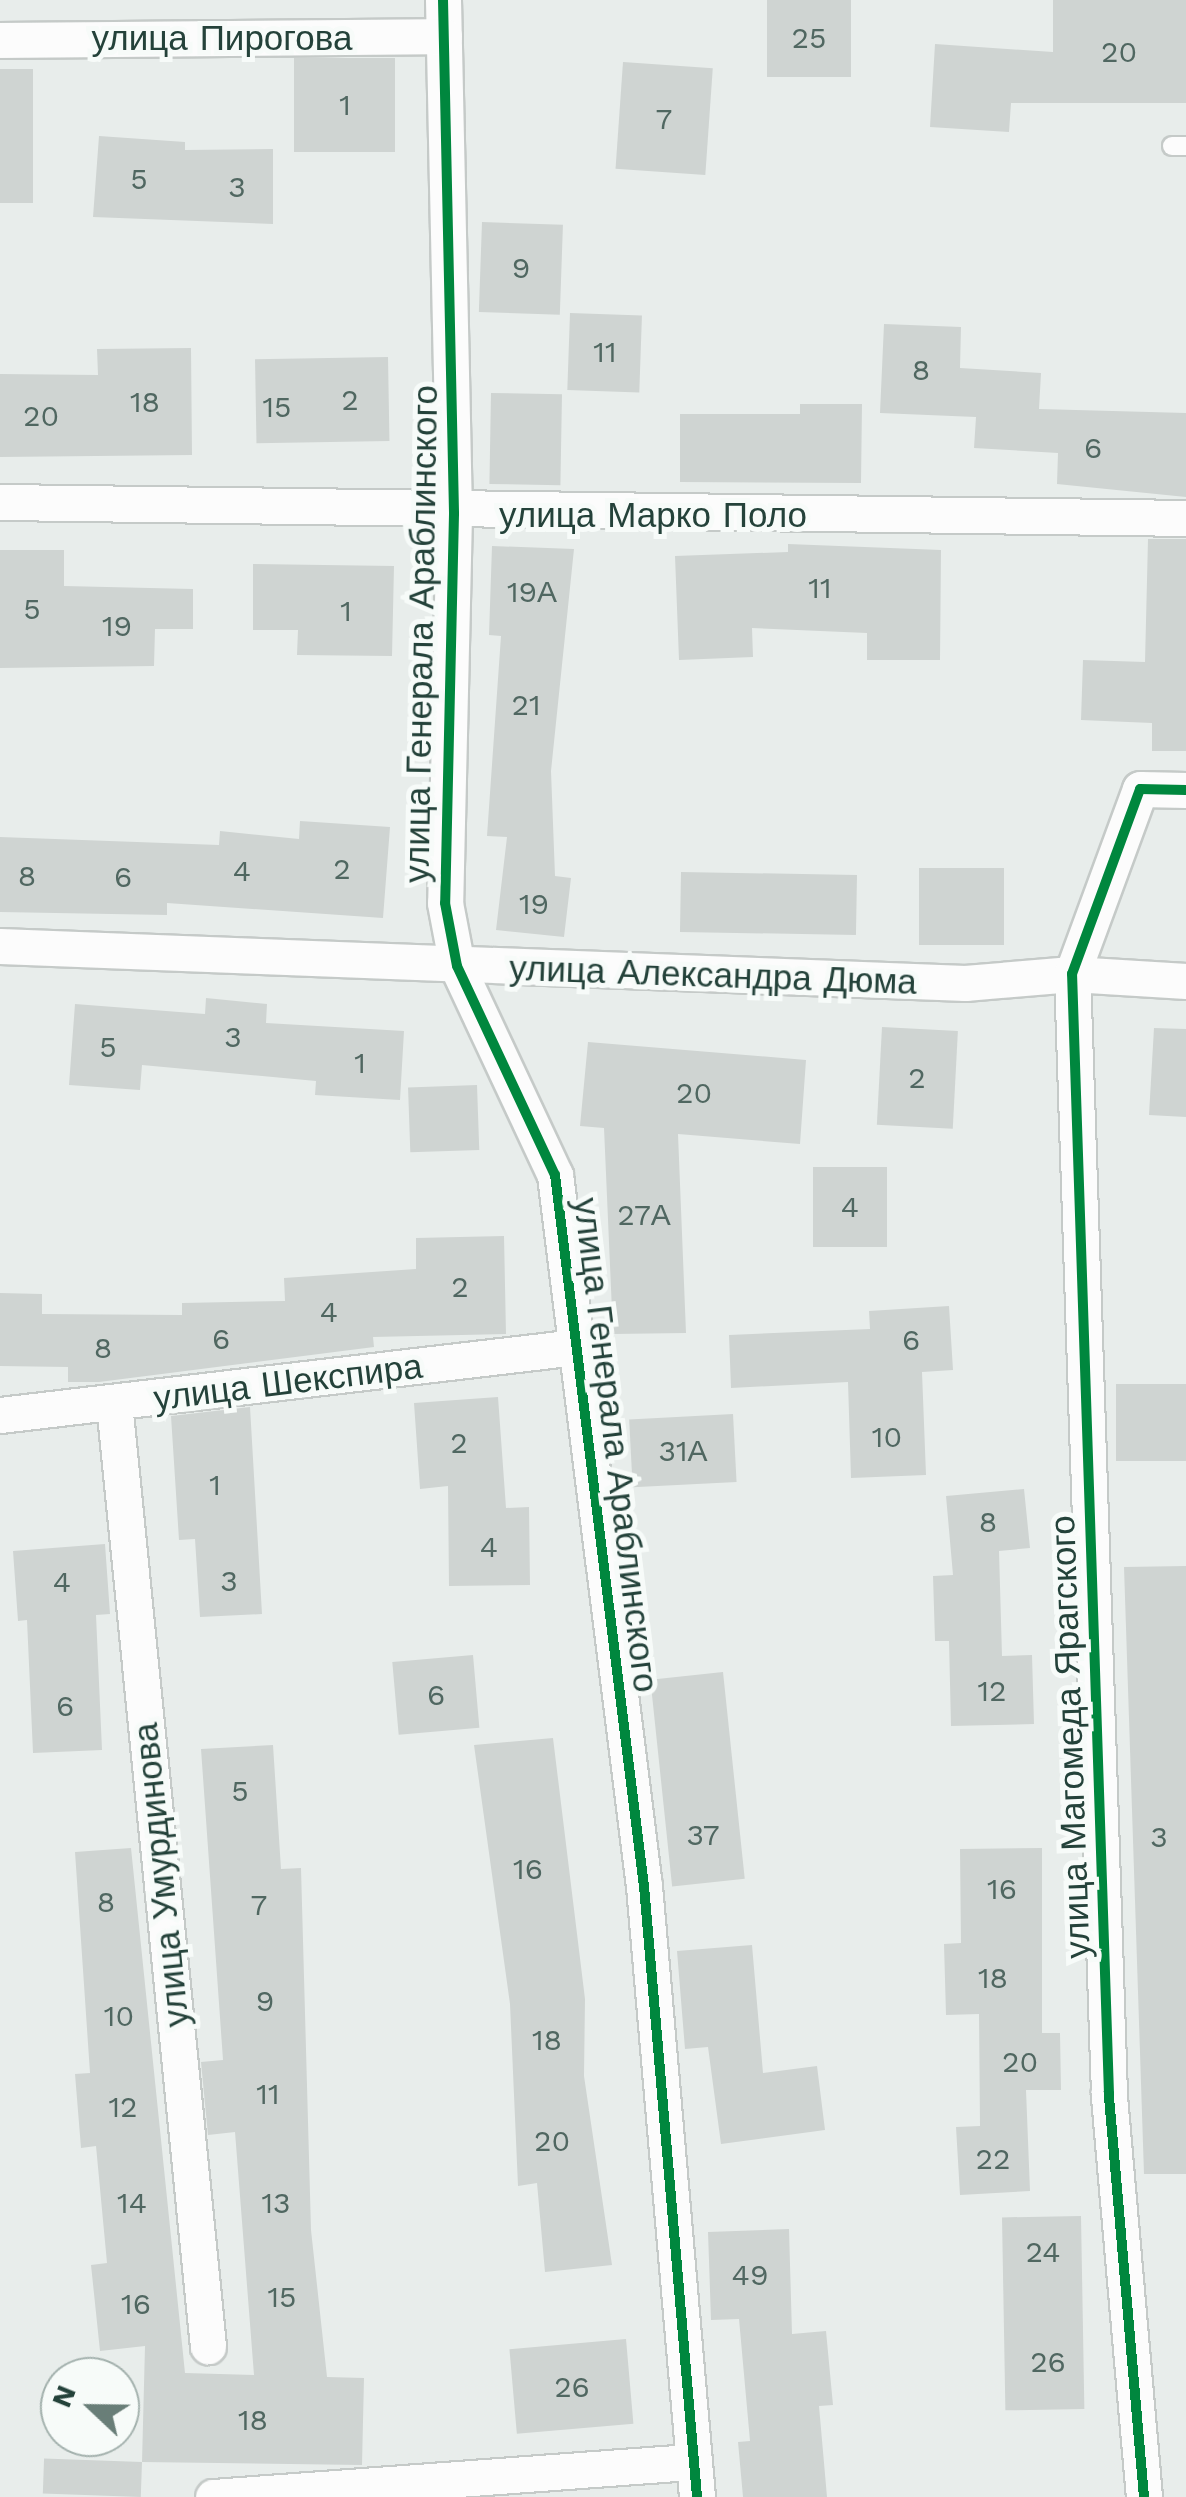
<!DOCTYPE html>
<html>
<head>
<meta charset="utf-8">
<style>
  body { margin:0 }
  #map { position:relative; width:1186px; height:2497px; overflow:hidden; background:#e8edeb; font-family:"Work Sans",sans-serif }
  div>[style] { position:absolute }
  .building>* { inset:0; background:#cfd4d2; transform-origin:0 0 }
  .roads { filter:drop-shadow(2px 0 #c5cac8) drop-shadow(-2px 0 #c5cac8) drop-shadow(0 2px #c5cac8) drop-shadow(0 -2px #c5cac8) }
  .service>* { height:18px; margin:-9px; padding:0 9px; transform-origin:9px; border-radius:9px; background:#fcfcfc }
  .minor>* { height:35px; margin:-17.5px; padding:0 17.5px; transform-origin:17.5px; border-radius:17.5px; background:#fcfcfc }
  .cycleway>* { height:10px; margin:-5px; padding:0 5px; transform-origin:5px; border-radius:5px; background:#00873e }
  span { translate:-50% -50%; white-space:nowrap; text-align:center; line-height:1.15; -webkit-text-stroke:10px #f7fbf9; paint-order:stroke }
  .number-label { font-size:30px; color:#506761 }
  .number-label span { -webkit-text-stroke-width:0 }
  .street-label { font-size:35px; color:#24423a }
  .north { position:absolute; left:40px; top:2357px; width:100px; height:100px; box-sizing:border-box; background:#f7fbf9; border:2px solid #a3b1ad; border-radius:50%; rotate:292deg; font-size:28px; font-weight:700; line-height:40px; text-align:center; color:#24423a }
  .north::after { content:''; display:block; margin:auto; width:35px; height:45px; background:#697e78; clip-path:polygon(50% 0,100% 100%,50% 72%,0 100%) }
</style>
</head>
<body>
<div id="map">
  <div class="building">
    <div style="left:767px;top:0;width:84px;height:77px"></div>
    <div style="clip-path:polygon(1053px 0,1186px 0,1186px 103px,1011px 103px,1009px 132px,930px 127px,935px 44px,1053px 52px)"></div>
    <div style="left:395px;top:58px;width:94px;height:101px;rotate:90deg"></div>
    <div style="left:623px;top:62px;width:90px;height:107px;rotate:4deg"></div>
    <div style="left:0;top:69px;width:33px;height:134px"></div>
    <div style="clip-path:polygon(99px 136px,185px 142px,185px 150px,273px 149px,273px 224px,93px 217px)"></div>
    <div style="left:482px;top:222px;width:81px;height:90px;rotate:2deg"></div>
    <div style="left:570px;top:313px;width:72px;height:77px;rotate:2deg"></div>
    <div style="clip-path:polygon(884px 324px,961px 327px,960px 368px,1041px 373px,1039px 409px,1186px 413px,1186px 497px,1057px 484px,1058px 453px,974px 448px,976px 417px,880px 413px)"></div>
    <div style="clip-path:polygon(191px 348px,192px 455px,0 457px,0 374px,98px 375px,97px 349px)"></div>
    <div style="left:388px;top:357px;width:84px;height:133px;rotate:89deg"></div>
    <div style="left:491px;top:393px;width:71px;height:91px;rotate:1deg"></div>
    <div style="clip-path:polygon(800px 404px,862px 404px,861px 483px,680px 482px,680px 414px,800px 414px)"></div>
    <div style="clip-path:polygon(1148px 539px,1186px 539px,1186px 751px,1152px 751px,1152px 723px,1081px 720px,1083px 660px,1145px 662px)"></div>
    <div style="clip-path:polygon(788px 544px,941px 550px,940px 660px,867px 660px,867px 633px,752px 628px,753px 657px,679px 660px,675px 556px,788px 552px)"></div>
    <div style="clip-path:polygon(492px 546px,574px 549px,551px 771px,555px 876px,571px 878px,564px 937px,496px 930px,507px 837px,487px 836px,501px 636px,489px 635px)"></div>
    <div style="clip-path:polygon(0 550px,64px 550px,64px 586px,193px 589px,193px 629px,155px 629px,154px 666px,0 668px)"></div>
    <div style="clip-path:polygon(253px 564px,394px 566px,392px 656px,297px 655px,298px 630px,253px 630px)"></div>
    <div style="clip-path:polygon(300px 821px,390px 827px,383px 918px,167px 903px,167px 915px,0 912px,0 837px,219px 845px,220px 831px,299px 839px)"></div>
    <div style="left:1004px;top:868px;width:77px;height:85px;rotate:90deg"></div>
    <div style="left:857px;top:875px;width:60px;height:176px;rotate:91deg"></div>
    <div style="clip-path:polygon(206px 998px,267px 1004px,266px 1023px,404px 1031px,400px 1100px,315px 1095px,316px 1081px,142px 1065px,140px 1090px,69px 1085px,75px 1004px,205px 1014px)"></div>
    <div style="left:882px;top:1027px;width:76px;height:98px;rotate:3deg"></div>
    <div style="clip-path:polygon(1154px 1028px,1186px 1029px,1186px 1117px,1149px 1115px)"></div>
    <div style="clip-path:polygon(588px 1042px,806px 1060px,800px 1144px,678px 1134px,686px 1333px,613px 1334px,604px 1128px,580px 1126px)"></div>
    <div style="left:477px;top:1085px;width:65px;height:69px;rotate:88deg"></div>
    <div style="left:813px;top:1167px;width:74px;height:80px"></div>
    <div style="clip-path:polygon(504px 1236px,506px 1334px,373px 1337px,374px 1347px,99px 1382px,68px 1382px,68px 1367px,0 1366px,0 1293px,42px 1294px,42px 1314px,182px 1315px,182px 1303px,285px 1301px,284px 1278px,416px 1269px,416px 1238px)"></div>
    <div style="clip-path:polygon(949px 1306px,953px 1370px,922px 1372px,926px 1475px,851px 1478px,848px 1382px,731px 1388px,729px 1335px,870px 1329px,869px 1311px)"></div>
    <div style="left:1116px;top:1384px;width:70px;height:77px"></div>
    <div style="clip-path:polygon(498px 1397px,506px 1508px,529px 1507px,530px 1585px,449px 1586px,448px 1486px,420px 1489px,414px 1403px)"></div>
    <div style="clip-path:polygon(250px 1407px,262px 1614px,200px 1617px,195px 1539px,179px 1540px,171px 1416px)"></div>
    <div style="left:733px;top:1414px;width:68px;height:104px;rotate:87deg"></div>
    <div style="clip-path:polygon(1024px 1489px,1030px 1548px,999px 1551px,1002px 1656px,1032px 1655px,1034px 1724px,951px 1726px,949px 1641px,935px 1641px,933px 1576px,953px 1575px,946px 1496px)"></div>
    <div style="clip-path:polygon(105px 1544px,110px 1614px,96px 1615px,102px 1750px,33px 1753px,27px 1620px,18px 1621px,13px 1551px)"></div>
    <div style="clip-path:polygon(1186px 1566px,1186px 2174px,1144px 2174px,1124px 1567px)"></div>
    <div style="left:473px;top:1655px;width:73px;height:81px;rotate:85deg"></div>
    <div style="left:723px;top:1672px;width:208px;height:73px;rotate:84deg"></div>
    <div style="clip-path:polygon(553px 1738px,585px 1999px,584px 2076px,612px 2265px,545px 2272px,537px 2183px,518px 2186px,510px 2004px,474px 1745px)"></div>
    <div style="clip-path:polygon(273px 1745px,281px 1869px,301px 1868px,311px 2230px,327px 2377px,364px 2378px,362px 2465px,142px 2462px,145px 2346px,100px 2351px,91px 2265px,107px 2263px,96px 2146px,81px 2148px,75px 2074px,90px 2073px,75px 1852px,131px 1848px,185px 2373px,254px 2375px,235px 2132px,208px 2135px,201px 2062px,223px 2060px,201px 1749px)"></div>
    <div style="clip-path:polygon(1042px 1848px,1042px 2033px,1060px 2033px,1061px 2090px,1026px 2090px,1030px 2191px,960px 2195px,956px 2127px,980px 2126px,979px 2014px,946px 2015px,944px 1944px,961px 1943px,960px 1849px)"></div>
    <div style="clip-path:polygon(752px 1945px,763px 2073px,817px 2066px,825px 2130px,721px 2144px,708px 2047px,685px 2049px,677px 1951px)"></div>
    <div style="left:1081px;top:2216px;width:193px;height:79px;rotate:89deg"></div>
    <div style="clip-path:polygon(789px 2229px,792px 2334px,826px 2331px,833px 2405px,819px 2406px,827px 2497px,743px 2497px,738px 2442px,750px 2441px,739px 2319px,711px 2320px,708px 2232px)"></div>
    <div style="left:626px;top:2339px;width:85px;height:117px;rotate:85deg"></div>
    <div style="left:142px;top:2462px;width:35px;height:98px;rotate:92deg"></div>
  </div>
  <div class="roads">
    <div class="service">
      <div style="left:1172px;top:146px;width:14px"></div>
    </div>
    <div class="minor">
      <div style="left:443px;top:0;width:514px;rotate:88.77deg"></div>
      <div style="left:454px;top:514px;width:389px;rotate:91.3deg"></div>
      <div style="left:445px;top:903px;width:64px;rotate:79.2deg"></div>
      <div style="left:457px;top:966px;width:231px;rotate:64.9deg"></div>
      <div style="left:555px;top:1175px;width:717px;rotate:82.87deg"></div>
      <div style="left:644px;top:1886px;width:613px;rotate:85.04deg"></div>
      <div style="left:0;top:40px;width:444px;rotate:-0.5deg"></div>
      <div style="left:0;top:502px;width:1186px;rotate:0.77deg"></div>
      <div style="left:0;top:946px;width:966px;rotate:2.2deg"></div>
      <div style="left:965px;top:983px;width:107px;rotate:-4.8deg"></div>
      <div style="left:1072px;top:974px;width:114px;rotate:3.5deg"></div>
      <div style="left:114px;top:1403px;width:948px;rotate:84.31deg"></div>
      <div style="left:0;top:1415px;width:580px;rotate:-6.73deg"></div>
      <div style="left:213px;top:2497px;width:481px;rotate:-4.2deg"></div>
      <div style="left:1144px;top:2497px;width:405px;rotate:-95deg"></div>
      <div style="left:1109px;top:2094px;width:1121px;rotate:-91.89deg"></div>
      <div style="left:1072px;top:974px;width:197px;rotate:-69.8deg"></div>
      <div style="left:1140px;top:789px;width:46px;rotate:1.2deg"></div>
    </div>
  </div>
  <div class="cycleway">
    <div style="left:443px;top:0;width:514px;rotate:88.77deg"></div>
    <div style="left:454px;top:514px;width:389px;rotate:91.3deg"></div>
    <div style="left:445px;top:903px;width:64px;rotate:79.2deg"></div>
    <div style="left:457px;top:966px;width:231px;rotate:64.9deg"></div>
    <div style="left:555px;top:1175px;width:717px;rotate:82.87deg"></div>
    <div style="left:644px;top:1886px;width:613px;rotate:85.04deg"></div>
    <div style="left:1144px;top:2497px;width:405px;rotate:-95deg"></div>
    <div style="left:1109px;top:2094px;width:1121px;rotate:-91.89deg"></div>
    <div style="left:1072px;top:974px;width:197px;rotate:-69.8deg"></div>
    <div style="left:1140px;top:789px;width:46px;rotate:1.2deg"></div>
  </div>
  <div class="number-label">
    <span style="left:809px;top:38px">25</span>
    <span style="left:1119px;top:52px">20</span>
    <span style="left:345px;top:105px">1</span>
    <span style="left:664px;top:119px">7</span>
    <span style="left:139px;top:179px">5</span>
    <span style="left:237px;top:187px">3</span>
    <span style="left:521px;top:268px">9</span>
    <span style="left:605px;top:352px">11</span>
    <span style="left:921px;top:370px">8</span>
    <span style="left:350px;top:400px">2</span>
    <span style="left:145px;top:402px">18</span>
    <span style="left:277px;top:407px">15</span>
    <span style="left:41px;top:416px">20</span>
    <span style="left:1093px;top:448px">6</span>
    <span style="left:820px;top:588px">11</span>
    <span style="left:532px;top:592px">19А</span>
    <span style="left:32px;top:609px">5</span>
    <span style="left:346px;top:611px">1</span>
    <span style="left:117px;top:626px">19</span>
    <span style="left:526px;top:705px">21</span>
    <span style="left:342px;top:869px">2</span>
    <span style="left:242px;top:871px">4</span>
    <span style="left:27px;top:876px">8</span>
    <span style="left:123px;top:877px">6</span>
    <span style="left:534px;top:904px">19</span>
    <span style="left:233px;top:1037px">3</span>
    <span style="left:108px;top:1047px">5</span>
    <span style="left:360px;top:1063px">1</span>
    <span style="left:917px;top:1078px">2</span>
    <span style="left:694px;top:1093px">20</span>
    <span style="left:850px;top:1207px">4</span>
    <span style="left:644px;top:1215px">27А</span>
    <span style="left:460px;top:1287px">2</span>
    <span style="left:329px;top:1312px">4</span>
    <span style="left:221px;top:1339px">6</span>
    <span style="left:911px;top:1340px">6</span>
    <span style="left:103px;top:1348px">8</span>
    <span style="left:887px;top:1437px">10</span>
    <span style="left:459px;top:1443px">2</span>
    <span style="left:683px;top:1451px">31А</span>
    <span style="left:215px;top:1485px">1</span>
    <span style="left:988px;top:1522px">8</span>
    <span style="left:489px;top:1547px">4</span>
    <span style="left:229px;top:1581px">3</span>
    <span style="left:62px;top:1582px">4</span>
    <span style="left:992px;top:1691px">12</span>
    <span style="left:436px;top:1695px">6</span>
    <span style="left:65px;top:1706px">6</span>
    <span style="left:240px;top:1791px">5</span>
    <span style="left:703px;top:1835px">37</span>
    <span style="left:1159px;top:1837px">3</span>
    <span style="left:528px;top:1869px">16</span>
    <span style="left:1002px;top:1889px">16</span>
    <span style="left:106px;top:1902px">8</span>
    <span style="left:259px;top:1905px">7</span>
    <span style="left:993px;top:1978px">18</span>
    <span style="left:265px;top:2001px">9</span>
    <span style="left:119px;top:2016px">10</span>
    <span style="left:547px;top:2040px">18</span>
    <span style="left:1020px;top:2062px">20</span>
    <span style="left:268px;top:2094px">11</span>
    <span style="left:123px;top:2107px">12</span>
    <span style="left:552px;top:2141px">20</span>
    <span style="left:993px;top:2159px">22</span>
    <span style="left:132px;top:2203px">14</span>
    <span style="left:276px;top:2203px">13</span>
    <span style="left:1043px;top:2252px">24</span>
    <span style="left:750px;top:2275px">49</span>
    <span style="left:282px;top:2297px">15</span>
    <span style="left:136px;top:2304px">16</span>
    <span style="left:1048px;top:2362px">26</span>
    <span style="left:572px;top:2387px">26</span>
    <span style="left:253px;top:2420px">18</span>
  </div>
  <div class="street-label">
    <span style="left:222px;top:38px">улица Пирогова</span>
    <span style="left:653px;top:515px">улица Марко Поло</span>
    <span style="left:421px;top:634px;rotate:-89deg">улица Генерала Араблинского</span>
    <span style="left:713px;top:975px;rotate:2deg">улица Александра Дюма</span>
    <span style="left:288px;top:1382px;rotate:-7deg">улица Шекспира</span>
    <span style="left:616px;top:1445px;rotate:83deg">улица Генерала Араблинского</span>
    <span style="left:1070px;top:1737px;rotate:-92deg">улица Магомеда Ярагского</span>
    <span style="left:161px;top:1875px;rotate:-96deg">улица Умурдинова</span>
  </div>
  <div class="north">N</div>
</div>
</body>
</html>
